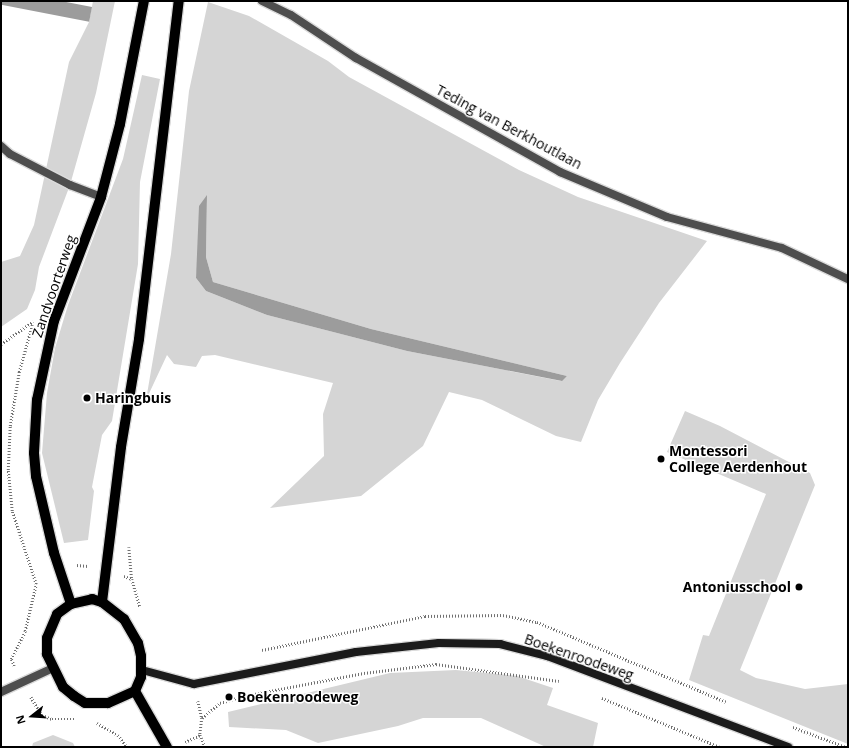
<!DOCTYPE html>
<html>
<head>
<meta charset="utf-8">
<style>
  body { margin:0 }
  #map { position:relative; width:849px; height:748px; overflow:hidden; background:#fff; font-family:"Open Sans",sans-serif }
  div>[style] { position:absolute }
  .green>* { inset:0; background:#d5d5d5 }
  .water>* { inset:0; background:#9c9c9c; transform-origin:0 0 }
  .path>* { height:2.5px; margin-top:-1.25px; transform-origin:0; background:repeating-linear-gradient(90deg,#707070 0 1px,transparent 0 3px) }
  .roads { filter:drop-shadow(1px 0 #dbdbdb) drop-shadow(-1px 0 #dbdbdb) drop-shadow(0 1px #dbdbdb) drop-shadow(0 -1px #dbdbdb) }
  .minor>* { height:8px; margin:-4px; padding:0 4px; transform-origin:4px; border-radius:4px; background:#4e4e4e }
  .tertiary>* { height:8px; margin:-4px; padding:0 4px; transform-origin:4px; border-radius:4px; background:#4e4e4e }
  .secondary>* { height:8px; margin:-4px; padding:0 4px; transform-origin:4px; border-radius:4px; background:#1b1b1b }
  .primary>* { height:10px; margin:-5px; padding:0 5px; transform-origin:5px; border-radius:5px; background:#000 }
  .dots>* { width:11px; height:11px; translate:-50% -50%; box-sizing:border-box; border:2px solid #fff; border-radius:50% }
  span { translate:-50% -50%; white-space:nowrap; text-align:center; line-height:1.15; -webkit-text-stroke:3px #fff; paint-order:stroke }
  .street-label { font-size:14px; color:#000 }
  .poi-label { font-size:14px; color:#000; font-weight:700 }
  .left { translate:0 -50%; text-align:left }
  .right { translate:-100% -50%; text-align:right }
  .frame { position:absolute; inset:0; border:2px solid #000; pointer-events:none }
  .north { position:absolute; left:12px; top:696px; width:40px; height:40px; -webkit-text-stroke:3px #fff; paint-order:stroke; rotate:253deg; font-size:11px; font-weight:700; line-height:16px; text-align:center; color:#000 }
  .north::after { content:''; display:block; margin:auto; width:14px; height:18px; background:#000; clip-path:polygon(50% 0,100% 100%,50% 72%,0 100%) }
</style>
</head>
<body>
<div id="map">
  <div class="green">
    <div style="clip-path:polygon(93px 1px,115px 1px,96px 93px,70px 185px,39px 267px,35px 290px,27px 309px,1px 327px,1px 262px,20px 256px,34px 225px,69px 62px,89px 22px)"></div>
    <div style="clip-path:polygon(evenodd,208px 2px,249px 16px,328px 61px,349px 77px,519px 170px,578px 197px,707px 241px,659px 303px,620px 363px,598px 400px,581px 442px,556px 436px,482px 400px,449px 392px,423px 446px,361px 496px,270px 508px,324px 456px,323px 414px,333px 383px,215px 355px,202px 356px,196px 367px,174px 364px,167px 355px,146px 400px,171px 254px,189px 91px,208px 2px,207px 196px,206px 257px,213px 282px,371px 329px,567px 376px,561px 381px,407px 351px,267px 315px,206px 291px,196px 278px,207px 196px)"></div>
    <div style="clip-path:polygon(142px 75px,160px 79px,140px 182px,138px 264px,112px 421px,102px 435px,92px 487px,94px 491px,88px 540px,64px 543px,42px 453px,47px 393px,55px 348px,68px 305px,123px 159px)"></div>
    <div style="clip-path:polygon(685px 411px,720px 426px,810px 473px,815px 485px,740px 670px,756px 678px,805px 689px,848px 684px,848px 744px,689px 680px,703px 635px,709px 636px,766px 494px,667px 452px)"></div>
    <div style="clip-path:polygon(456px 670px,517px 676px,553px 688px,547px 705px,598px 723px,593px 747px,546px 747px,481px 718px,423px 718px,398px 726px,318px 743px,286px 730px,229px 727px,228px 712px,390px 673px)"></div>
    <div style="clip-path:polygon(53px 735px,73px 743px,75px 747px,32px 747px,33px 743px)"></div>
  </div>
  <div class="water">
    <div style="left:92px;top:7px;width:15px;height:91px;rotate:101deg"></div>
    <div style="clip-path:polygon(207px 195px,206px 257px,213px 282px,371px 329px,567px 376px,562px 381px,407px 351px,267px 315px,206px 291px,196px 278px,199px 206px)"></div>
  </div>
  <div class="path">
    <div style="left:1px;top:344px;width:39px;rotate:-35deg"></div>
    <div style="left:129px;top:547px;width:32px;rotate:85deg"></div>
    <div style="left:132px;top:579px;width:29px;rotate:74deg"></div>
    <div style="left:77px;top:565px;width:11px;rotate:5deg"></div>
    <div style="left:124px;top:576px;width:9px;rotate:21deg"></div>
    <div style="left:262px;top:650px;width:167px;rotate:-11.8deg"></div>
    <div style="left:425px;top:616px;width:78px;rotate:-0.7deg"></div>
    <div style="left:503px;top:615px;width:35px;rotate:12deg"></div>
    <div style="left:537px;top:622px;width:205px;rotate:22.9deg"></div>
    <div style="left:14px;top:666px;width:8px;rotate:-113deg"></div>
    <div style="left:11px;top:659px;width:31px;rotate:-63deg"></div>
    <div style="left:25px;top:631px;width:48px;rotate:-76.8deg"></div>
    <div style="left:36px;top:584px;width:77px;rotate:-108.2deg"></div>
    <div style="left:12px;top:511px;width:41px;rotate:-95.6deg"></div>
    <div style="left:8px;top:470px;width:44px;rotate:-87.4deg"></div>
    <div style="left:10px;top:426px;width:55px;rotate:-80.5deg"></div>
    <div style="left:19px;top:372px;width:49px;rotate:-74.5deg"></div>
    <div style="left:31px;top:697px;width:21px;rotate:59deg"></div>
    <div style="left:42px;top:715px;width:11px;rotate:22deg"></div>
    <div style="left:52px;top:719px;width:23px"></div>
    <div style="left:602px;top:698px;width:128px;rotate:22.6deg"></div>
    <div style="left:198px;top:701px;width:17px;rotate:77deg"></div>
    <div style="left:202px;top:718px;width:17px;rotate:97deg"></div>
    <div style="left:200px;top:735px;width:13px;rotate:67deg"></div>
    <div style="left:202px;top:718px;width:23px;rotate:-40deg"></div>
    <div style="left:220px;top:703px;width:24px;rotate:-17deg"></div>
    <div style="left:243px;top:696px;width:123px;rotate:-10.8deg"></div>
    <div style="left:364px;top:673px;width:73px;rotate:-7.1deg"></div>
    <div style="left:436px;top:664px;width:124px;rotate:7.9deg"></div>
    <div style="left:97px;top:723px;width:24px;rotate:30deg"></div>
    <div style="left:118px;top:735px;width:15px;rotate:53deg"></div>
    <div style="left:793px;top:727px;width:57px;rotate:20.7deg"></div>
    <div style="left:185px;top:742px;width:17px;rotate:-25deg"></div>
  </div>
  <div class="roads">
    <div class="minor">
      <div style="left:262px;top:1px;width:32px;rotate:26deg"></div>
      <div style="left:291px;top:15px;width:78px;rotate:33.5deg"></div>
      <div style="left:356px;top:58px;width:234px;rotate:29.2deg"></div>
      <div style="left:560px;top:172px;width:116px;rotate:22.8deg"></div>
      <div style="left:667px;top:217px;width:119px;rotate:15.1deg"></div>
      <div style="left:782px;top:248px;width:73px;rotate:25.2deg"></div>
      <div style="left:1px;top:146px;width:12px;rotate:42deg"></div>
      <div style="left:10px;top:154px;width:68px;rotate:27.3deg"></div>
      <div style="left:70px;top:185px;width:33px;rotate:21deg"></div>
    </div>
    <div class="tertiary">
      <div style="left:1px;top:692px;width:57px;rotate:-24.8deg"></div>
    </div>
    <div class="secondary">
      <div style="left:142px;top:670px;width:54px;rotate:15.1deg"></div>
      <div style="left:194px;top:684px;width:165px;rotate:-11.2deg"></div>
      <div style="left:356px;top:652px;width:83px;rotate:-6.2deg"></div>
      <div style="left:439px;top:643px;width:61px;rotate:0.9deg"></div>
      <div style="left:500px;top:644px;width:49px;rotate:14.3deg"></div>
      <div style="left:547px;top:656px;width:258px;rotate:20.7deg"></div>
    </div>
    <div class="primary">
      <div style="left:92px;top:599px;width:10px;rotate:17deg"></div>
      <div style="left:102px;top:602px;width:28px;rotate:38deg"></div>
      <div style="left:124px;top:619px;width:28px;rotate:60deg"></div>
      <div style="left:138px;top:643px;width:13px;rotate:77deg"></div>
      <div style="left:141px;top:656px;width:21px;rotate:90deg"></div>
      <div style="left:141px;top:677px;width:15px;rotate:113deg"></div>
      <div style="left:135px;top:691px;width:30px;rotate:156deg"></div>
      <div style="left:108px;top:703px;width:23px;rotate:180deg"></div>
      <div style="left:85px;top:703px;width:13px;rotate:-148deg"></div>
      <div style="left:74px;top:696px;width:14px;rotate:-141deg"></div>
      <div style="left:63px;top:687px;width:37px;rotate:-116deg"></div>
      <div style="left:47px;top:654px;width:16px;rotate:-90deg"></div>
      <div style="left:47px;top:638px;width:26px;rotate:-67deg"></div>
      <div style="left:57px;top:614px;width:17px;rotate:-36deg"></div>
      <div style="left:71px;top:604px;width:22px;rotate:-13deg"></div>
      <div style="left:102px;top:602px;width:156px;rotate:-83deg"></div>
      <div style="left:121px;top:447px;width:109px;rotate:-80.5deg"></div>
      <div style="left:139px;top:339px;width:340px;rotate:-83.3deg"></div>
      <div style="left:71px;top:604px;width:54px;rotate:-108.4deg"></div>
      <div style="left:54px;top:553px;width:79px;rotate:-103.2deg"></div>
      <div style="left:36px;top:476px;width:23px;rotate:-95deg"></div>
      <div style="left:34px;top:453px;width:53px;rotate:-86.8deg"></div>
      <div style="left:37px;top:400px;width:81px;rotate:-77.9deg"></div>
      <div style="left:54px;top:321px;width:133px;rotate:-69.2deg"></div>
      <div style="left:101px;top:197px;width:75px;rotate:-75.4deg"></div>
      <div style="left:120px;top:124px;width:125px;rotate:-79deg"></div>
      <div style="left:135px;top:691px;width:64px;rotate:60.3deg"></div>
    </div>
  </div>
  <div class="dots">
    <div style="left:87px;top:398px;background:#000"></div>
    <div style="left:661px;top:459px;background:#000"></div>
    <div style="left:799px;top:587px;background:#000"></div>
    <div style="left:229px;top:697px;background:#000"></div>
  </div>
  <div class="street-label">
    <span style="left:509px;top:127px;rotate:28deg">Teding van Berkhoutlaan</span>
    <span style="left:54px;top:286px;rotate:-71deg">Zandvoorterweg</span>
    <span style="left:579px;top:657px;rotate:19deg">Boekenroodeweg</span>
  </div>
  <div class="poi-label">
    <span class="left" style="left:95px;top:398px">Haringbuis</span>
    <span class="left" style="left:669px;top:459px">Montessori<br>College Aerdenhout</span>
    <span class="right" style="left:791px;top:587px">Antoniusschool</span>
    <span class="left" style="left:237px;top:697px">Boekenroodeweg</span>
  </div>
  <div class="frame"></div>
  <div class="north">N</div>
</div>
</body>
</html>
